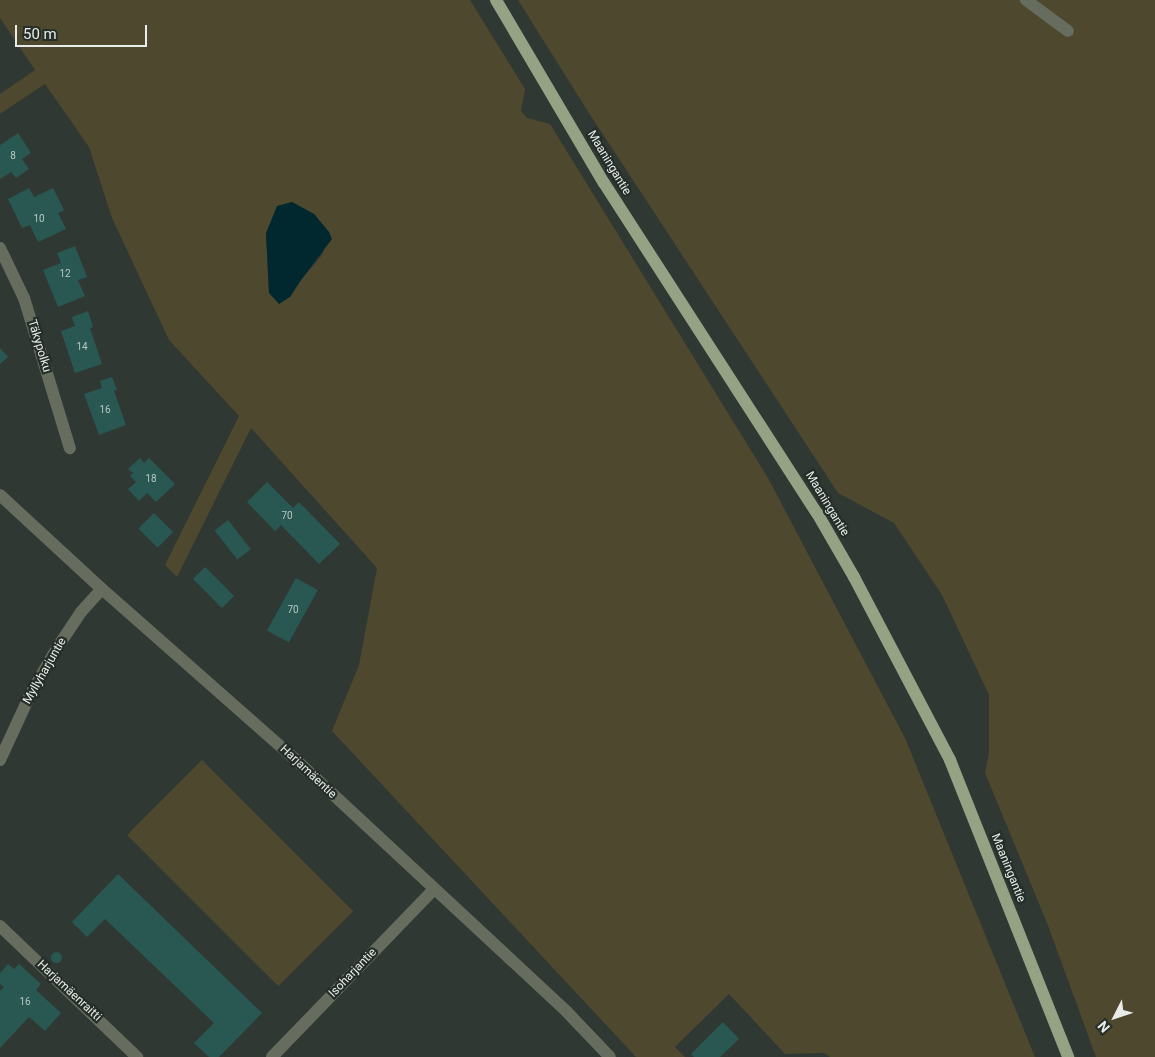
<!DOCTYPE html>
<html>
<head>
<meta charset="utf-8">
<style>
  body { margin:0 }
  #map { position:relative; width:1155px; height:1057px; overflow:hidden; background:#303833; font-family:Roboto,sans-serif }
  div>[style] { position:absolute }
  .green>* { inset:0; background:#4d482e; transform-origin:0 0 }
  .water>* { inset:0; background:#02282f }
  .building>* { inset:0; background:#285851; transform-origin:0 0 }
  .round { border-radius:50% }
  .minor>* { height:12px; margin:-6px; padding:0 6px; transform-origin:6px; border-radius:6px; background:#666d5e }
  .major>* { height:12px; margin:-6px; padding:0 6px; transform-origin:6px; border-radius:6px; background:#95a284 }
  span { translate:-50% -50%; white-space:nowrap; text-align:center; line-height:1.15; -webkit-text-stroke:4.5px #262e29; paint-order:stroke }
  .number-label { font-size:10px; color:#b8c8c3 }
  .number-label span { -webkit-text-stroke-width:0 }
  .street-label { font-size:12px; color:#e8ede9 }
  .north { position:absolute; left:1090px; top:992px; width:50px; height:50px; -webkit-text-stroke:4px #262e29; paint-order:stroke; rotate:229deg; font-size:14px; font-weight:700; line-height:20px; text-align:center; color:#e8ede9 }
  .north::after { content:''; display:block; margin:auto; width:18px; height:22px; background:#e8ede9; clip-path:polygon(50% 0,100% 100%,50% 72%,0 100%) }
  .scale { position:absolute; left:15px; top:25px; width:132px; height:22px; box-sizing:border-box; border:2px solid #e8ede9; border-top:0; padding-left:6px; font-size:15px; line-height:18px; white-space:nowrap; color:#e8ede9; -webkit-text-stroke:4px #262e29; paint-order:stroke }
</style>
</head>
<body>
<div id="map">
  <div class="green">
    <div style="clip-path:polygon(evenodd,0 0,470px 0,525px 89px,521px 111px,527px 118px,550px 124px,768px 478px,905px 738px,1035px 1057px,830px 1057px,824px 1053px,785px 1054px,729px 994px,675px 1047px,685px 1057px,636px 1057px,332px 731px,359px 665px,377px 568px,251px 428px,177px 577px,165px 565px,239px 416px,169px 340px,112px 218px,89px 147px,45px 84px,0 114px,0 94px,35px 70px,0 18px,0 0,292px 202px,314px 214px,329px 232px,322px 255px,301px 280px,290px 297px,269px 293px,266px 233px,292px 202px)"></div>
    <div style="clip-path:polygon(518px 0,1155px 0,1155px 1057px,1096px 1057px,1047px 923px,985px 773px,989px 753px,989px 695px,942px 595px,894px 523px,838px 493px,587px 110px)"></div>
    <div style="left:202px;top:760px;width:214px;height:106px;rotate:45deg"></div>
  </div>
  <div class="water">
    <div style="clip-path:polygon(292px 202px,314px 214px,329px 232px,332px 239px,301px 280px,290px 297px,279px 304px,269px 293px,266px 233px,277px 206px)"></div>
  </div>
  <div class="building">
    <div style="clip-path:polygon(18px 133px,31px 153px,22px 159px,29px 169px,16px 178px,11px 172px,0 179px,0 145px)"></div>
    <div style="clip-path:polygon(29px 188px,34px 197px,53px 188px,64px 210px,58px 213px,66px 229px,38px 242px,30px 225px,22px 228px,8px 199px)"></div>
    <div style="clip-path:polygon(75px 246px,87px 277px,78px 280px,85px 296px,58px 307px,43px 270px,61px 263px,57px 253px)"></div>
    <div style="clip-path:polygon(88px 311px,93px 327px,90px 328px,102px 364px,75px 373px,61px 331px,75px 326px,72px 317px)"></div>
    <div style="clip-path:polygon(0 348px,8px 357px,0 364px)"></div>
    <div style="clip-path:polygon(112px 377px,117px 390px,114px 391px,126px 425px,99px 435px,84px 394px,102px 388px,100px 381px)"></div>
    <div style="clip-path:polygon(140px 458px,144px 463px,149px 458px,175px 484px,156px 502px,147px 493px,139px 501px,128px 489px,136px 482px,130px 476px,133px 473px,128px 469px)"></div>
    <div style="clip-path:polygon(267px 482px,293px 508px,299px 502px,340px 544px,319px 564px,281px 525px,275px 531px,247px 502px)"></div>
    <div style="left:154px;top:513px;width:27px;height:22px;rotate:45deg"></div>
    <div style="left:228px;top:520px;width:37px;height:17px;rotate:52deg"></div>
    <div style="left:205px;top:567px;width:41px;height:17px;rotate:45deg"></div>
    <div style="left:296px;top:578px;width:25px;height:60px;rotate:29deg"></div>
    <div style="clip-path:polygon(118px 874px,262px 1013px,219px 1057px,209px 1057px,194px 1043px,214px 1023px,105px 919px,87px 937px,72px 922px)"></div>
    <div class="round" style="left:50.5px;top:951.5px;width:11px;height:11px"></div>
    <div style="clip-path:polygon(8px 964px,14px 969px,19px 964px,41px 984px,36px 990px,61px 1013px,45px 1031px,29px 1017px,0 1048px,0 991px,4px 987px,0 984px,0 973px)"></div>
    <div style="clip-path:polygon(723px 1022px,739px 1039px,720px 1057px,694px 1057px,691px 1054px)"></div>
  </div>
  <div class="minor">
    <div style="left:1026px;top:0;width:52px;rotate:36.4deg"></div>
    <div style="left:0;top:248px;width:55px;rotate:64.4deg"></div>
    <div style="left:24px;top:298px;width:157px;rotate:73deg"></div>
    <div style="left:0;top:495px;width:139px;rotate:42.7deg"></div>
    <div style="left:102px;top:589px;width:257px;rotate:41.4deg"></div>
    <div style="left:295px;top:759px;width:371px;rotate:42.9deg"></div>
    <div style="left:567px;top:1012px;width:62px;rotate:46.3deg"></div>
    <div style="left:0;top:760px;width:72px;rotate:-65.2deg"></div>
    <div style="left:30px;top:695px;width:54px;rotate:-60.1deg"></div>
    <div style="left:57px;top:648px;width:43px;rotate:-56.3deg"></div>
    <div style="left:81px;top:612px;width:31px;rotate:-48deg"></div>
    <div style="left:0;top:926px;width:190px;rotate:43.7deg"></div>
    <div style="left:272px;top:1057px;width:233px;rotate:-46deg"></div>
  </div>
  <div class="major">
    <div style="left:496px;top:0;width:212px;rotate:59.5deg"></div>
    <div style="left:604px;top:183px;width:393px;rotate:57.2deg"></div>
    <div style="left:817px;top:513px;width:74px;rotate:60deg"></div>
    <div style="left:854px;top:577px;width:207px;rotate:62.3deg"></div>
    <div style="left:950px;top:760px;width:320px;rotate:68.3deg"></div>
  </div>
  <div class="number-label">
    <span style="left:13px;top:156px">8</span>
    <span style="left:39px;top:219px">10</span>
    <span style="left:65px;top:274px">12</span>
    <span style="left:82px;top:347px">14</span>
    <span style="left:105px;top:410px">16</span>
    <span style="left:151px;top:479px">18</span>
    <span style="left:287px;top:516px">70</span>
    <span style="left:293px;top:610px">70</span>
    <span style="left:25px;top:1002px">16</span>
  </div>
  <div class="street-label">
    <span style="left:609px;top:163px;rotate:59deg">Maaningantie</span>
    <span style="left:39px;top:346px;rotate:73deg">Täkypolku</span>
    <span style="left:827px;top:504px;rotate:59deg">Maaningantie</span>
    <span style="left:45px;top:671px;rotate:-60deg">Myllyharjuntie</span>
    <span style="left:308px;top:772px;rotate:43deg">Harjamäentie</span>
    <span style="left:1008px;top:868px;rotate:68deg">Maaningantie</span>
    <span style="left:353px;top:973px;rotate:-46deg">Isoharjantie</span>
    <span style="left:69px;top:991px;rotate:43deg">Harjamäenraitti</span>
  </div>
  <div class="north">N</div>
  <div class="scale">50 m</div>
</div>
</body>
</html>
